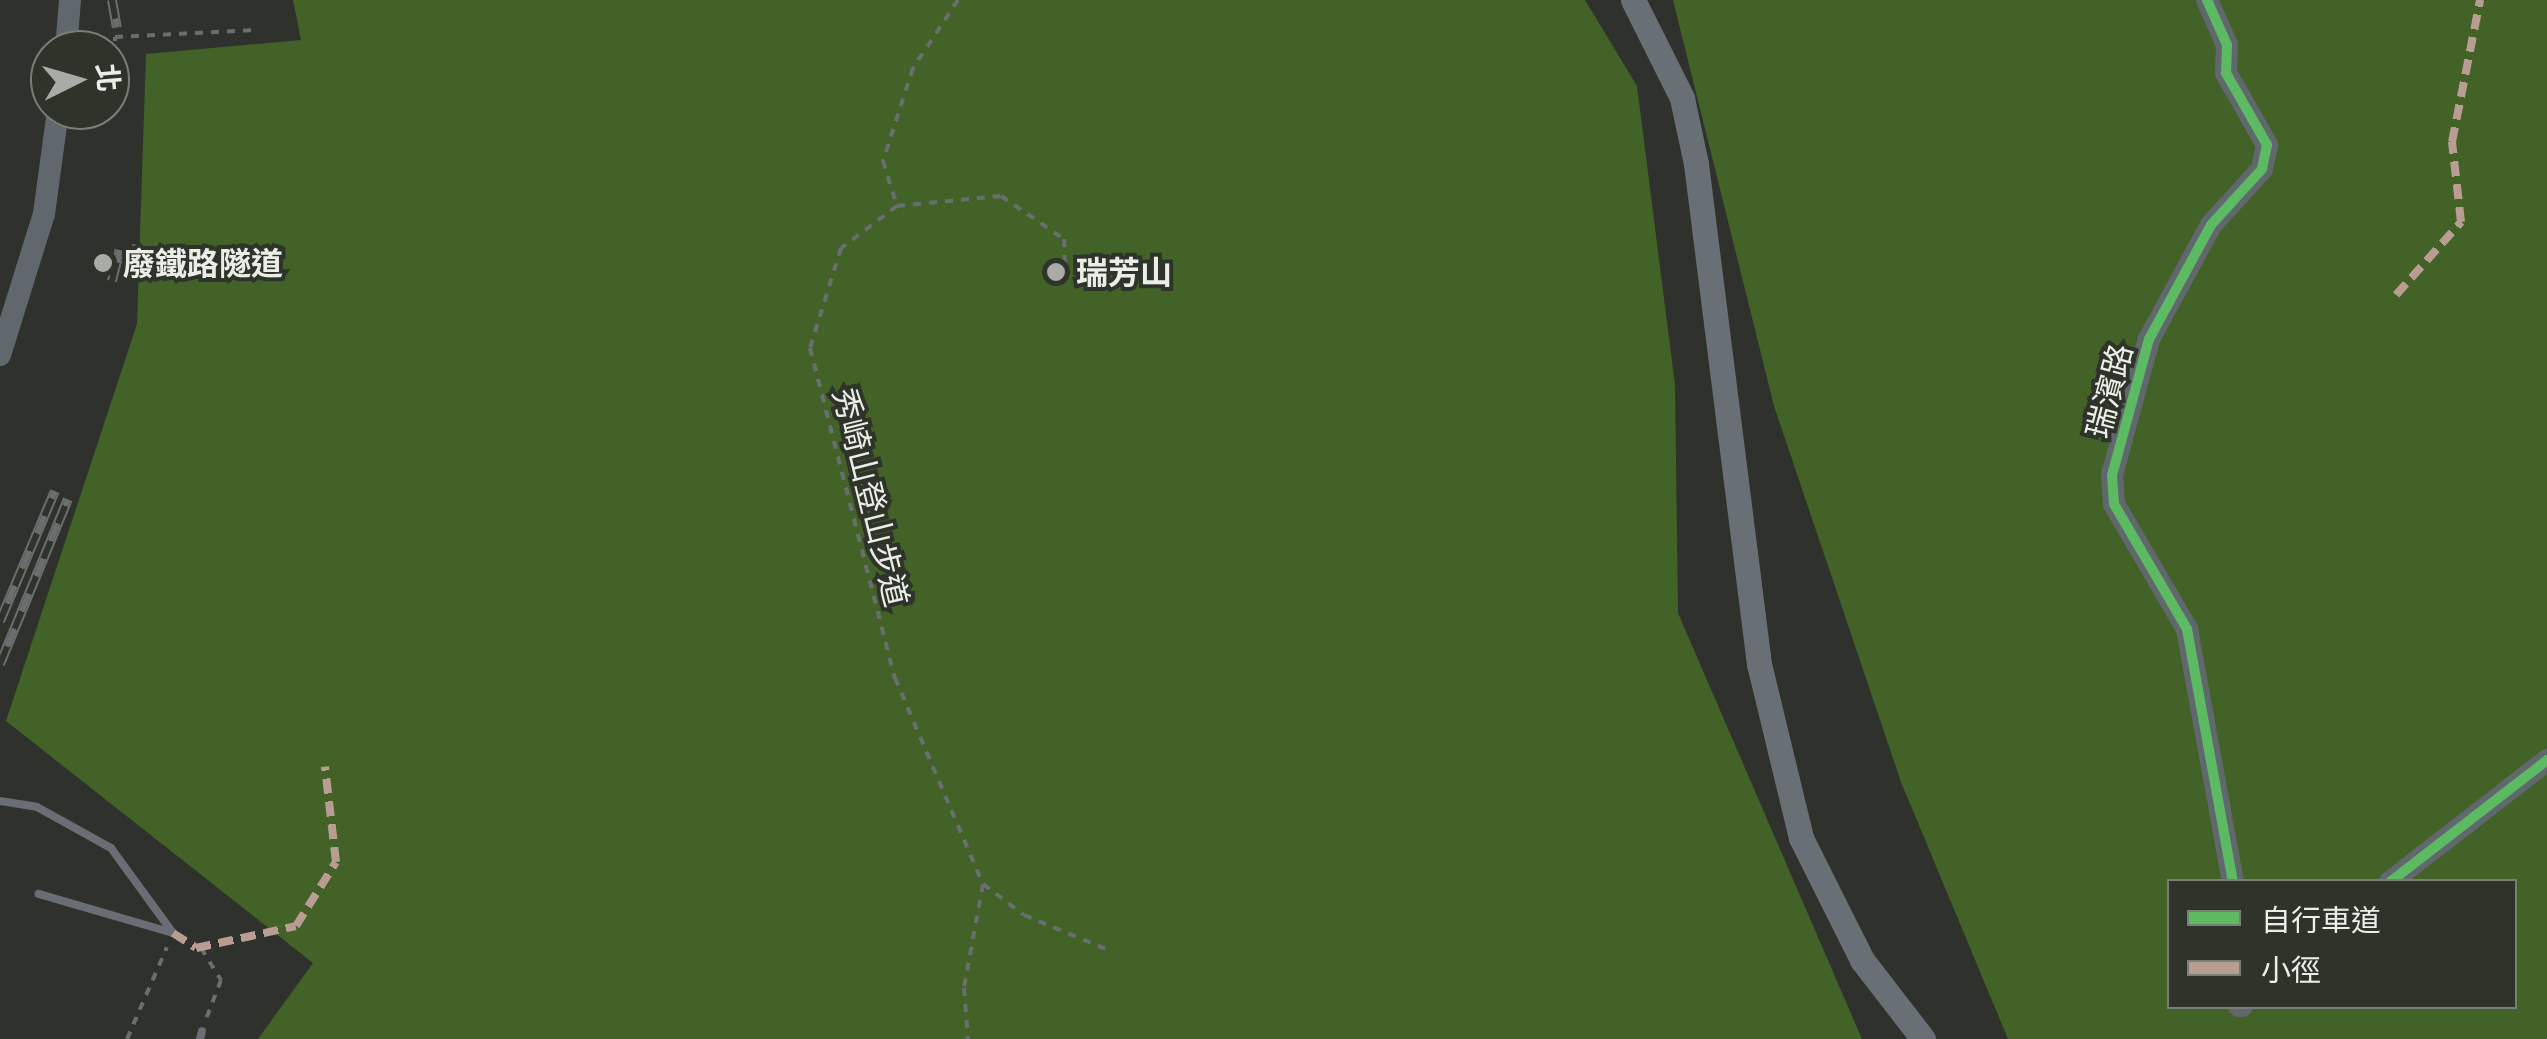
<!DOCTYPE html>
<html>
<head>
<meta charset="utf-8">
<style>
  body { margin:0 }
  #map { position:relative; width:2547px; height:1039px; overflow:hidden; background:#2f322c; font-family:"PT Sans","Noto Sans TC",sans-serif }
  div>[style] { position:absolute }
  .forest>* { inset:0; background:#436227 }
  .path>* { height:4px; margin-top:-2px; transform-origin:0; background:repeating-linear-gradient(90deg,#696e6f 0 8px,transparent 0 16px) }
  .lane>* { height:8px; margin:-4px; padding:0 4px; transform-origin:4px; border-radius:4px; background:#696e75 }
  .secondary>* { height:22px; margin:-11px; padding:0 11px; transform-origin:11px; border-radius:11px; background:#61686d }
  .primary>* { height:25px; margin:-12.5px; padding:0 12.5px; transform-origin:12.5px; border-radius:12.5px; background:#686f75 }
  .rail>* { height:10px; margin-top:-5px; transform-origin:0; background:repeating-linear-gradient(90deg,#2e342a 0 19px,#6a6e6f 0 38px); box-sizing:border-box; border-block:2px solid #6a6e6f }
  .quiet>* { height:8px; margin-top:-4px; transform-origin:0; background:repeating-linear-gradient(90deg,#b99d93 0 15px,transparent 0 23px) }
  .cycleway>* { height:10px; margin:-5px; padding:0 5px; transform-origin:5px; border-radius:5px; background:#5cba63 }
  .dots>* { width:28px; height:28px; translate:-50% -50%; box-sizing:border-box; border:5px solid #2e342a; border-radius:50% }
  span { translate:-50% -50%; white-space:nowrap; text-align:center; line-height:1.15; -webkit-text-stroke:8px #2e342a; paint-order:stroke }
  .poi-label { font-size:32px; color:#eaeee7; font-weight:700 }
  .left { translate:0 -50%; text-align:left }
  .street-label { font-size:32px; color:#eaeee7 }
  .legend { position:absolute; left:2167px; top:879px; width:350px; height:130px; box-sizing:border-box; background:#2e342a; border:2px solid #797e76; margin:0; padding:12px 18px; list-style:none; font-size:30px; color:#eaeee7 }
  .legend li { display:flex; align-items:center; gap:20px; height:50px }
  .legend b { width:50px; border:2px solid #797e76 }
  .north { position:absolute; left:30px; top:30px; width:100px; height:100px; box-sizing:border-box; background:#2e342a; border:2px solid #797e76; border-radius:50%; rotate:85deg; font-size:28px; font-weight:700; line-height:40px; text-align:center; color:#eaeee7 }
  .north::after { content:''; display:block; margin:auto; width:35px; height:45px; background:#a9aca6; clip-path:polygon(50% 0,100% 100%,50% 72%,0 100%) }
</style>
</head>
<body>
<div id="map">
  <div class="forest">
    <div style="clip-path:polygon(293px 0,1585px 0,1637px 86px,1675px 385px,1678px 613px,1862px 1039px,258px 1039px,313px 963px,6px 721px,137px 324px,146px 54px,301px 40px)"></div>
    <div style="clip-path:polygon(evenodd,1673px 0,2547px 0,2547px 1039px,2008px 1039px,1901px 782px,1774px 406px,1673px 0,2170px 882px,2514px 882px,2514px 1006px,2170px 1006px,2170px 882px)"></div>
  </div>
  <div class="path">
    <div style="left:958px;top:0;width:82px;rotate:123.5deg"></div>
    <div style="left:913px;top:68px;width:98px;rotate:107.9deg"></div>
    <div style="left:883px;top:161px;width:47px;rotate:72.7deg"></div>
    <div style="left:897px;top:206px;width:70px;rotate:143.1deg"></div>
    <div style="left:841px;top:248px;width:105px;rotate:107.2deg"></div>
    <div style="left:810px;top:348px;width:341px;rotate:75.6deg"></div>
    <div style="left:895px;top:678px;width:224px;rotate:66.9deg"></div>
    <div style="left:983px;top:884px;width:106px;rotate:100.4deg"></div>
    <div style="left:964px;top:988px;width:51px;rotate:85.5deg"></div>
    <div style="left:117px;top:105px;width:68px;rotate:-91.7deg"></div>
    <div style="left:115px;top:37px;width:143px;rotate:-2.8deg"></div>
    <div style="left:897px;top:206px;width:104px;rotate:-5.5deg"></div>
    <div style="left:1001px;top:196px;width:76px;rotate:34.3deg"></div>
    <div style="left:1064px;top:239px;width:24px;rotate:88deg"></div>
    <div style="left:983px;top:884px;width:51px;rotate:37.1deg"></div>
    <div style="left:1024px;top:915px;width:91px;rotate:22.6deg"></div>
    <div style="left:201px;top:948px;width:38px;rotate:58deg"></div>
    <div style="left:221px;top:980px;width:40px;rotate:111deg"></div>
    <div style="left:127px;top:1039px;width:100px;rotate:-66.5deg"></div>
  </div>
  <div class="lane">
    <div style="left:0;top:801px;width:37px;rotate:9deg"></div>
    <div style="left:37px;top:807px;width:85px;rotate:29deg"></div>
    <div style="left:111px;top:848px;width:105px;rotate:53.9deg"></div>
    <div style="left:173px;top:933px;width:140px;rotate:-163.8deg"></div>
    <div style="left:200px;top:1039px;width:8px;rotate:-76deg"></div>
  </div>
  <div class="secondary">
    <div style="left:2207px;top:0;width:49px;rotate:66deg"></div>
    <div style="left:2227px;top:45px;width:28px;rotate:92deg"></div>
    <div style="left:2226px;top:73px;width:83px;rotate:60.3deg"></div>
    <div style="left:2267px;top:145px;width:25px;rotate:102deg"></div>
    <div style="left:2262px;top:169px;width:76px;rotate:132.3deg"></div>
    <div style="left:2211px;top:225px;width:130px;rotate:118.5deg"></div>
    <div style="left:2149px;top:339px;width:141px;rotate:105.2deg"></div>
    <div style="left:2112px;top:475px;width:29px;rotate:86deg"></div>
    <div style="left:2114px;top:504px;width:145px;rotate:59.7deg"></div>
    <div style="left:2187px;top:629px;width:257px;rotate:79.7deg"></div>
    <div style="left:66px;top:50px;width:50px;rotate:-85.4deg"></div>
    <div style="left:0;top:355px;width:148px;rotate:-72.7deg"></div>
    <div style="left:44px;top:214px;width:105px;rotate:-82.3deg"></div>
    <div style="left:2390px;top:882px;width:199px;rotate:-37.8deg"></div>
    <div style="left:2239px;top:1006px;width:3px"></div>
  </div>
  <div class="primary">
    <div style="left:1633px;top:0;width:110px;rotate:63.4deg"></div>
    <div style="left:1682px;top:98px;width:67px;rotate:78deg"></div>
    <div style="left:1696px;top:164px;width:504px;rotate:82.82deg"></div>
    <div style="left:1759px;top:664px;width:179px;rotate:76.4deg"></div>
    <div style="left:1801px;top:838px;width:136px;rotate:63.4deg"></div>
    <div style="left:1862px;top:960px;width:100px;rotate:52.3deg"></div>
  </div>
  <div class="rail">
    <div style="left:112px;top:0;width:28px;rotate:80deg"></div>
    <div style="left:130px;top:279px;width:35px;rotate:-78deg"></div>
    <div style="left:112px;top:281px;width:32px;rotate:-76deg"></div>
    <div style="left:0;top:621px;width:141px;rotate:-67.1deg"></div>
    <div style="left:0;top:664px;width:178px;rotate:-67.6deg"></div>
  </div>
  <div class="quiet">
    <div style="left:2396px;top:295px;width:98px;rotate:-48.3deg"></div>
    <div style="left:2461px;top:222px;width:81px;rotate:-96.4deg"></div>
    <div style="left:2452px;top:142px;width:145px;rotate:-78.8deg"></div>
    <div style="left:173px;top:933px;width:27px;rotate:33deg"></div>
    <div style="left:196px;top:948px;width:102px;rotate:-12.4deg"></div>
    <div style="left:296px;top:926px;width:75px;rotate:-58deg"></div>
    <div style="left:336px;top:862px;width:96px;rotate:-96.6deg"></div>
  </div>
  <div class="cycleway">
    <div style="left:2207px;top:0;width:49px;rotate:66deg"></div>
    <div style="left:2227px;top:45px;width:28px;rotate:92deg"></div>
    <div style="left:2226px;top:73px;width:83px;rotate:60.3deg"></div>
    <div style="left:2267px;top:145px;width:25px;rotate:102deg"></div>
    <div style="left:2262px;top:169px;width:76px;rotate:132.3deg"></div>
    <div style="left:2211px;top:225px;width:130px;rotate:118.5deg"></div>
    <div style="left:2149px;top:339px;width:141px;rotate:105.2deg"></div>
    <div style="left:2112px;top:475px;width:29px;rotate:86deg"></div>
    <div style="left:2114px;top:504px;width:145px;rotate:59.7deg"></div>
    <div style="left:2187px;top:629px;width:257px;rotate:79.7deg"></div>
    <div style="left:2390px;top:882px;width:199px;rotate:-37.8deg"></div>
  </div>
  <div class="dots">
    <div style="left:103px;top:263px;background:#a9aca6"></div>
    <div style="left:1056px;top:272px;background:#a9aca6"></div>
  </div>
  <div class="poi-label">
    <span class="left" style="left:123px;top:263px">廢鐵路隧道</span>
    <span class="left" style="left:1076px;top:272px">瑞芳山</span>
  </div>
  <div class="street-label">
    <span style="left:2109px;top:391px;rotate:-75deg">瑞濱路</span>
    <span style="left:871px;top:497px;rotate:76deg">秀崎山登山步道</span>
  </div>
  <ul class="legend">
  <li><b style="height:12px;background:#5cba63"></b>自行車道</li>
  <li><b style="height:12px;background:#b99d93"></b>小徑</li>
  </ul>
  <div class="north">北</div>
</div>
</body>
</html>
